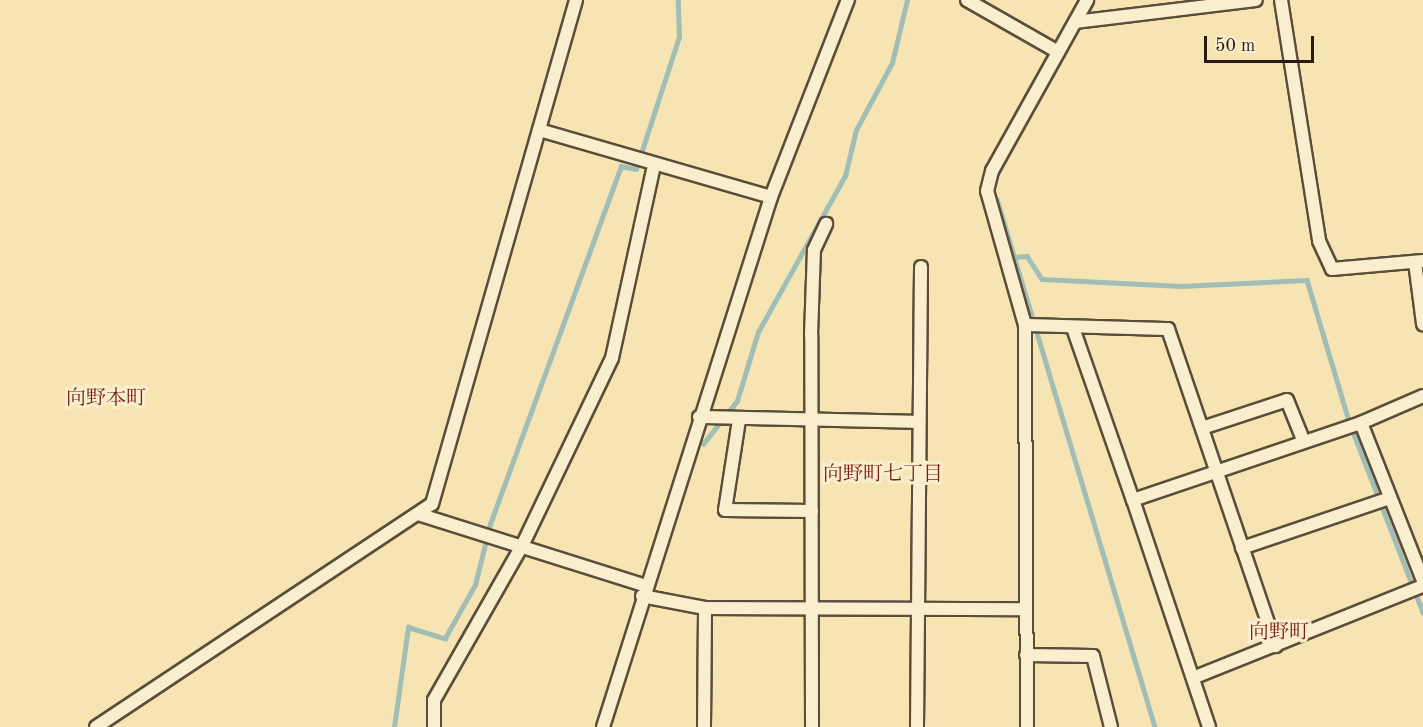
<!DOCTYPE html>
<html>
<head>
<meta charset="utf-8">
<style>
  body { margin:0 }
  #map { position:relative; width:1423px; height:727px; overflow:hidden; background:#f6e5b2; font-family:"Old Standard TT","Noto Serif JP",serif }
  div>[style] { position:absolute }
  .stream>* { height:4.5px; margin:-2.25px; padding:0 2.25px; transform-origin:2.25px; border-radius:2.25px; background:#a0bdb6 }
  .roads { filter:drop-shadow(2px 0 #5b4d3a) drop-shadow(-2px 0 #5b4d3a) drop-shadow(0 2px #5b4d3a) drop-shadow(0 -2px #5b4d3a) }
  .street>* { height:12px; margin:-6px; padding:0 6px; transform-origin:6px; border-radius:6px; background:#f9eecd }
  span { translate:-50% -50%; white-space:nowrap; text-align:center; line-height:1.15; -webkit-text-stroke:6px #f9eecd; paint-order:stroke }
  .neighbourhood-label { font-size:20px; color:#7a1f14 }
  .scale { position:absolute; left:1204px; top:36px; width:110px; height:27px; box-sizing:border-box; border:3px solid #271a12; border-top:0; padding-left:8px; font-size:18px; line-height:21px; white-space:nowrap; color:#271a12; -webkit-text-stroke:4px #f9eecd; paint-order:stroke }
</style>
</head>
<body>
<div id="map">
  <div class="stream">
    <div style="left:997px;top:199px;width:551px;rotate:73.34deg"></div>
    <div style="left:1014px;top:257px;width:13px;rotate:-4deg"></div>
    <div style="left:1027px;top:256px;width:27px;rotate:57deg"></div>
    <div style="left:1042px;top:279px;width:139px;rotate:2.9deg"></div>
    <div style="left:1181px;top:286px;width:126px;rotate:-2.7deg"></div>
    <div style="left:1307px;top:280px;width:150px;rotate:73.4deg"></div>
    <div style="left:1350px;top:424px;width:202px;rotate:68.8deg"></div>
    <div style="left:703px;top:444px;width:55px;rotate:-51.7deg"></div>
    <div style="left:737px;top:401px;width:72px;rotate:-73.1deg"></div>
    <div style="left:758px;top:332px;width:179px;rotate:-60.9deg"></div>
    <div style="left:845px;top:176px;width:47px;rotate:-76.6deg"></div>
    <div style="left:856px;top:130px;width:76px;rotate:-61.8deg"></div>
    <div style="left:892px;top:63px;width:65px;rotate:-76.6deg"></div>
    <div style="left:394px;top:727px;width:101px;rotate:-82deg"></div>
    <div style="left:408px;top:627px;width:39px;rotate:17deg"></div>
    <div style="left:445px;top:638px;width:61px;rotate:-60.5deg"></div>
    <div style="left:475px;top:585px;width:63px;rotate:-76.2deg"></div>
    <div style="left:490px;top:524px;width:381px;rotate:-69.9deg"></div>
    <div style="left:621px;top:166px;width:15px;rotate:11deg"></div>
    <div style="left:636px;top:169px;width:139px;rotate:-72deg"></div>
    <div style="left:679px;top:37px;width:37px;rotate:-92deg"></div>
  </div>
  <div class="roads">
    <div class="street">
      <div style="left:967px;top:0;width:105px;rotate:29.7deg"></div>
      <div style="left:1281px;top:0;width:244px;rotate:81deg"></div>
      <div style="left:1319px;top:241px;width:31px;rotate:65deg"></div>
      <div style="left:1332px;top:269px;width:91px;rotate:-5deg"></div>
      <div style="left:1075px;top:22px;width:182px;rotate:-6.9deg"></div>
      <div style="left:539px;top:130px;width:241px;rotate:16.1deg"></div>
      <div style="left:1415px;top:262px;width:63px;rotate:82.6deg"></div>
      <div style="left:1025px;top:325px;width:143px;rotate:1.6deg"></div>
      <div style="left:1168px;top:329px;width:335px;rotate:71.2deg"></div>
      <div style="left:1073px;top:328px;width:182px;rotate:70.8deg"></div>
      <div style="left:1423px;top:396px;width:68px;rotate:156.5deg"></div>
      <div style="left:1361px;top:423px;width:169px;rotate:68.5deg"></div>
      <div style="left:699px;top:417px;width:218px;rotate:1.3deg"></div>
      <div style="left:739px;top:420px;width:91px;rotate:98.8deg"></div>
      <div style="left:725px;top:510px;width:87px;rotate:0.7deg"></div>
      <div style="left:1202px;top:428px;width:89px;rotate:-18.2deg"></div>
      <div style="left:1287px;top:400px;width:45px;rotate:68deg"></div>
      <div style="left:418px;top:514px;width:239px;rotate:17.5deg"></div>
      <div style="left:1242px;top:548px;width:156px;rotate:-18.7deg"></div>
      <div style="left:642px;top:596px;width:64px;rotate:10.8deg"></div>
      <div style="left:705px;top:608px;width:321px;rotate:0.2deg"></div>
      <div style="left:1026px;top:655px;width:67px;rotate:0.9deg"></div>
      <div style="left:1093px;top:656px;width:73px;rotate:75.8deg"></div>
      <div style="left:1195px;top:677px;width:245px;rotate:-21.8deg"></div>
      <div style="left:96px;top:727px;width:403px;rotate:-33.6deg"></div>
      <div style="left:432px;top:504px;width:524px;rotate:-74.05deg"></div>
      <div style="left:434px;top:727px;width:27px;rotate:-90deg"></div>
      <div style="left:434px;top:700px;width:177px;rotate:-60.3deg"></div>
      <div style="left:522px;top:546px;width:208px;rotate:-64.4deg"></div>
      <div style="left:612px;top:358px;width:198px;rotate:-77.7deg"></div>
      <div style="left:603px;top:727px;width:556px;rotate:-72.41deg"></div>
      <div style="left:771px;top:197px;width:212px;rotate:-68.7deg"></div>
      <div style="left:704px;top:727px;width:119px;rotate:-89.5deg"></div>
      <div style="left:812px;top:727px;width:392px;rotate:-90.1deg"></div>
      <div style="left:811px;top:335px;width:85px;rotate:-88deg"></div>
      <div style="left:814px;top:250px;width:29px;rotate:-65deg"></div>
      <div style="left:917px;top:727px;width:460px;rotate:-89.5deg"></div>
      <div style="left:1027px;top:727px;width:402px;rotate:-90.3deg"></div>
      <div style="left:1025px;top:325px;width:139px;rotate:-105.8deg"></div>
      <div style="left:987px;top:191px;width:21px;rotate:-76deg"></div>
      <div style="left:992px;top:171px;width:196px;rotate:-60.9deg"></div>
      <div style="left:1209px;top:727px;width:239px;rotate:-108.5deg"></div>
      <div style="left:1133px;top:500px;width:241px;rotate:-18.7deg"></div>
    </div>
  </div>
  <div class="neighbourhood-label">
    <span style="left:106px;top:399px">向野本町</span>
    <span style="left:883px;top:475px">向野町七丁目</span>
    <span style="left:1279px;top:633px">向野町</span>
  </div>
  <div class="scale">50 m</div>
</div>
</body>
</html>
